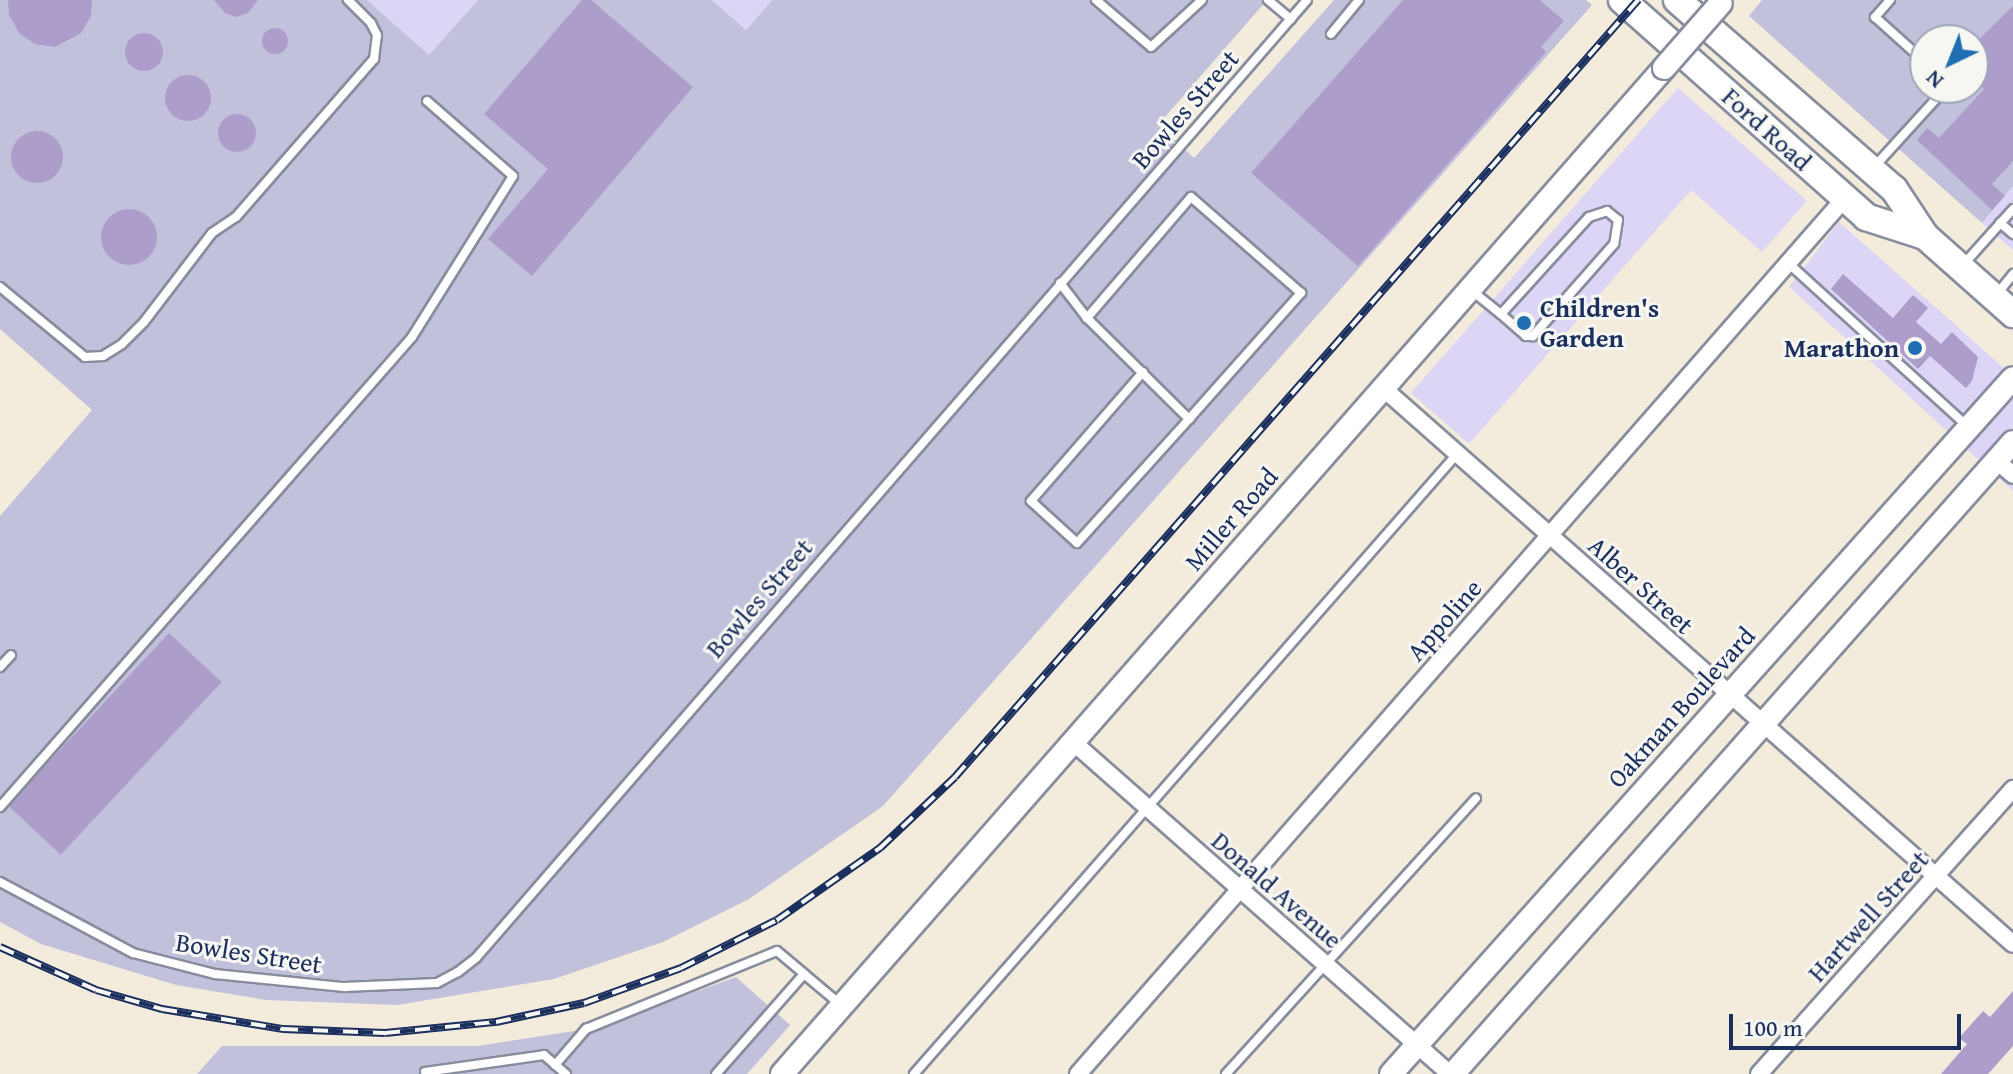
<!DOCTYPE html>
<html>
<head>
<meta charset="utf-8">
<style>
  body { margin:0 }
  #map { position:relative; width:2013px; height:1074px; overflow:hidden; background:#f3ebdb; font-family:"Gentium Book Plus",serif }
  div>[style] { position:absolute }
  .built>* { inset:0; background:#dcd5f6 }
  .industrial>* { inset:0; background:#c2c1dc }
  .building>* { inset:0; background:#ad9dca; transform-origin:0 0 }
  .round { border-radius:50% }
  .roads { filter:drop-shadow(2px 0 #878d9c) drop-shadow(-2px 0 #878d9c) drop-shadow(0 2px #878d9c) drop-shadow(0 -2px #878d9c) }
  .lane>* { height:8px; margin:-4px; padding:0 4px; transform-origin:4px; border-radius:4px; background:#fff }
  .street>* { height:16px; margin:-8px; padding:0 8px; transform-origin:8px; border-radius:8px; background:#fff }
  .secondary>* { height:22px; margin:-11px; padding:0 11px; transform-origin:11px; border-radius:11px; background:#fff }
  .primary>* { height:26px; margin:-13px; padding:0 13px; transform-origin:13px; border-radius:13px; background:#fff }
  .rail>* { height:8px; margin-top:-4px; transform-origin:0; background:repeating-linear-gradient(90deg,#f6f6f2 0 15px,#1b2f5e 0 30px); box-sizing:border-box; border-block:2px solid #1b2f5e }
  .bridges { filter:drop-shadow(2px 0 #878d9c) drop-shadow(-2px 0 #878d9c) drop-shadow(0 2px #878d9c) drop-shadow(0 -2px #878d9c) }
  .secondary-bridge>* { height:22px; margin:-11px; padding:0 11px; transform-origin:11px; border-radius:11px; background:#fff }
  .dots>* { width:22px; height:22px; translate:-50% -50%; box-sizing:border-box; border:4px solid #f6f6f2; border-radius:50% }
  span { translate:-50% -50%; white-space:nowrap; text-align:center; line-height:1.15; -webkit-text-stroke:6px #f6f6f2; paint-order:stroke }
  .street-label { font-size:26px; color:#1b2f5e }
  .poi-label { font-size:26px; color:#1b2f5e; font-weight:700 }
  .left { translate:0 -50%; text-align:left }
  .right { translate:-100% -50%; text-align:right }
  .north { position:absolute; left:1909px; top:24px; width:80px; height:80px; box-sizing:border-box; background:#f6f6f2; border:2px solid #9ea6b7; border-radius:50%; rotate:223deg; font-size:22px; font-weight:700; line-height:32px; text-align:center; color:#1b2f5e }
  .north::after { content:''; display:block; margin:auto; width:28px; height:36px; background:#1f6fb2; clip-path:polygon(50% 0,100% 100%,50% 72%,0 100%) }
  .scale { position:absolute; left:1729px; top:1014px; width:232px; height:36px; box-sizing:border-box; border:4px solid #1b2f5e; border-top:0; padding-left:10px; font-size:24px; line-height:28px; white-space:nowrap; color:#1b2f5e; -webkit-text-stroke:6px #f6f6f2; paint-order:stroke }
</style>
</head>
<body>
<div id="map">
  <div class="built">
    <div style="clip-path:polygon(367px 0,478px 0,429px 55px)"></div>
    <div style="clip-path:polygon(712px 0,772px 0,746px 30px)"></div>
    <div style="clip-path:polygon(1678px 88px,1807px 201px,1762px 252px,1691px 190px,1469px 444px,1411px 393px)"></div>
    <div style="clip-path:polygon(2013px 186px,2013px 250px,1982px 223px)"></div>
    <div style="clip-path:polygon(1839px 222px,2013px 376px,2013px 491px,1789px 287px)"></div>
  </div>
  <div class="industrial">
    <div style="clip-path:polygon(0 0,367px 0,429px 55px,478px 0,712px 0,746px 30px,772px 0,1267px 0,1158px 125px,1194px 158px,1334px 0,1586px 0,1592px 5px,883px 806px,749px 899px,663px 942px,554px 979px,397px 1005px,266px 1000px,176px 985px,41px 944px,0 922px,0 516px,92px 410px,0 329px)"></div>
    <div style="clip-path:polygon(evenodd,1762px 0,2013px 0,2013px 186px,1982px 223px,1749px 16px,1762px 0,1925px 40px,1973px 40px,1973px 88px,1925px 88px,1925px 40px)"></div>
    <div style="clip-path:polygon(736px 977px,790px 1025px,747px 1074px,197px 1074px,222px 1046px,477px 1046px,600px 1027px)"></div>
  </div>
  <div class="building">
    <div style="clip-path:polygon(8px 0,92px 0,91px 16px,81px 33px,55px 47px,35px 44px,19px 33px,9px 15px)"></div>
    <div style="clip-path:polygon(214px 0,258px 0,248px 13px,236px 17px,225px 13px)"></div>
    <div style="clip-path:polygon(582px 0,591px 0,693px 87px,532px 276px,488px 239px,548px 169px,484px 114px)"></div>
    <div style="clip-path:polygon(1403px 0,1540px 0,1564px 21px,1541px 47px,1546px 52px,1358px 266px,1251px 173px)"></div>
    <div style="clip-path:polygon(2013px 6px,2013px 161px,1992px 184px,2005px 196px,1992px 210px,1917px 140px,1927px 128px,1939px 138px,1984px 89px,1973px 78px,1973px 45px)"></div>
    <div class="round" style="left:262px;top:28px;width:26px;height:26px"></div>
    <div class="round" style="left:125px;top:33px;width:38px;height:38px"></div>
    <div class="round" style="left:165px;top:75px;width:46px;height:46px"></div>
    <div class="round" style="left:218px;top:114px;width:38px;height:38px"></div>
    <div class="round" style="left:11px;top:131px;width:52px;height:52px"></div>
    <div class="round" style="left:101px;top:209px;width:56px;height:56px"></div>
    <div style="clip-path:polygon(1843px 274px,1893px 318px,1913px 295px,1928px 308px,1916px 322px,1941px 344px,1952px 332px,1978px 357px,1972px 381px,1966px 388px,1930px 356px,1918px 369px,1831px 289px)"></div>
    <div style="left:169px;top:633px;width:72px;height:236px;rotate:43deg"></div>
    <div style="clip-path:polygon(2013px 991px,2013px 1046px,1988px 1074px,1941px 1074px,1967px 1044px,1959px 1038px,1983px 1011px,1990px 1017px)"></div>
  </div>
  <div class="roads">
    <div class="lane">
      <div style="left:1096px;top:0;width:72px;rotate:40.5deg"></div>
      <div style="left:1151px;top:47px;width:69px;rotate:-42.7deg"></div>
      <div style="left:1268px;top:0;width:30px;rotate:40deg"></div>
      <div style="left:1890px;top:0;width:23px;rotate:131deg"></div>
      <div style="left:1875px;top:17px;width:67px;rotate:42deg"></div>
      <div style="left:1331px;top:34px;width:44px;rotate:-50.5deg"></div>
      <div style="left:1875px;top:166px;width:105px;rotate:-47.7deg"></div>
      <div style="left:1607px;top:211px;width:14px;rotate:39deg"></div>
      <div style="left:1618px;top:220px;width:24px;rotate:99deg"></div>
      <div style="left:1614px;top:244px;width:123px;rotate:131.4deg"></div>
      <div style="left:1533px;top:336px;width:7px;rotate:180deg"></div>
      <div style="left:1526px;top:336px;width:33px;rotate:-139deg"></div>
      <div style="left:1501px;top:314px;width:131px;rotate:-47.8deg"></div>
      <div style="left:1589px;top:217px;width:19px;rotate:-18deg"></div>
      <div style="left:2000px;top:223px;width:17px;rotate:40deg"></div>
      <div style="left:1788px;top:263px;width:244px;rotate:42.3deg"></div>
      <div style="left:1963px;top:265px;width:75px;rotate:-48.2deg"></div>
      <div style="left:1060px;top:283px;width:44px;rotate:52.4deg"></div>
      <div style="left:1087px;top:318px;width:144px;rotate:44.7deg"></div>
      <div style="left:1189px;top:419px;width:169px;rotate:-48.4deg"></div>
      <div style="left:1301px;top:293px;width:146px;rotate:-138.9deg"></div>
      <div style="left:1191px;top:197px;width:160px;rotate:130.7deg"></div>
      <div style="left:0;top:287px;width:110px;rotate:39.5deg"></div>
      <div style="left:85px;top:357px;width:18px;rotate:-3deg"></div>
      <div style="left:103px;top:356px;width:22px;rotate:-32deg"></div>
      <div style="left:122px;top:344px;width:31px;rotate:-45deg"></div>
      <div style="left:144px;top:322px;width:112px;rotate:-52.6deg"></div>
      <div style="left:212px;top:233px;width:29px;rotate:-34deg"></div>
      <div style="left:236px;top:217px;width:210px;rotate:-48.9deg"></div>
      <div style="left:374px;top:59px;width:24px;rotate:-83deg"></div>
      <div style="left:377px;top:35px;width:13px;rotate:-117deg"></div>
      <div style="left:371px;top:23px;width:33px;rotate:-135deg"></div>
      <div style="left:1471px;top:290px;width:38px;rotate:39deg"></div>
      <div style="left:1997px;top:294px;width:26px;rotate:-51deg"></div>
      <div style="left:1143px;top:372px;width:171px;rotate:131deg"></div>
      <div style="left:1031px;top:501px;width:62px;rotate:42.4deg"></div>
      <div style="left:1077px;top:543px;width:167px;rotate:-47.9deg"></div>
      <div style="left:0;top:667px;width:16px;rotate:-47deg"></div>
      <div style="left:0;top:807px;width:625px;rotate:-48.76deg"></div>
      <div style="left:412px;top:337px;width:190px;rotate:-57.9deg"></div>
      <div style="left:513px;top:176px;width:114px;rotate:-138.9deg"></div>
      <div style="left:0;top:882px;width:151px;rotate:28.1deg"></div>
      <div style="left:133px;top:953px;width:85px;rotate:14.4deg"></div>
      <div style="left:215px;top:974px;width:130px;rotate:5.8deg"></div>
      <div style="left:344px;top:987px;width:93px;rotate:-2.5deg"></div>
      <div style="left:437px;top:983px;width:24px;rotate:-28deg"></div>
      <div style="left:458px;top:972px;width:23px;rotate:-38deg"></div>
      <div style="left:476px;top:958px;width:1268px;rotate:-49.06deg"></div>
      <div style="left:804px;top:974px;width:48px;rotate:40deg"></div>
      <div style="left:555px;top:1065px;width:48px;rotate:-49.3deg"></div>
      <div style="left:586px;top:1029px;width:206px;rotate:-22.2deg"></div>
      <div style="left:777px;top:951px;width:35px;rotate:40deg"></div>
      <div style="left:804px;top:974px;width:133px;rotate:131.3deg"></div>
      <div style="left:425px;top:1072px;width:120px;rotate:-8.1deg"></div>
      <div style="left:544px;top:1055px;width:29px;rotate:41deg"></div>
      <div style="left:914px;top:1074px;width:824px;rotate:-48.79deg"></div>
      <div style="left:1226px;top:1074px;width:372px;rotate:-47.8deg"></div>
    </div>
    <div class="street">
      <div style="left:1383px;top:388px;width:840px;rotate:41.43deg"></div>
      <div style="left:1997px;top:461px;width:21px;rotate:41deg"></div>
      <div style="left:1073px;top:742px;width:502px;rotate:41.37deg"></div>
      <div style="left:1078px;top:1074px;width:1164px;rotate:-48.8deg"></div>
      <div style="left:1759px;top:1074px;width:382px;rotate:-48.3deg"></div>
    </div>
    <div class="secondary">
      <div style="left:782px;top:1074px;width:1338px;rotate:-48.76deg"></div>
      <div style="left:1391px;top:1074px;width:933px;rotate:-48.21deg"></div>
      <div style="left:1453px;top:1074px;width:844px;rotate:-48.46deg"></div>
    </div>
    <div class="primary">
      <div style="left:1622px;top:0;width:327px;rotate:41.6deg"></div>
      <div style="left:1866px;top:217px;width:62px;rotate:17.9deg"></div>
      <div style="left:1677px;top:0;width:288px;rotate:41.1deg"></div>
      <div style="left:1894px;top:189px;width:56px;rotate:56.6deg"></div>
      <div style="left:1925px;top:236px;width:118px;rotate:41.6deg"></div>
    </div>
  </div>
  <div class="rail">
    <div style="left:0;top:947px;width:105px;rotate:24.1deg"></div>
    <div style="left:96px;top:990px;width:69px;rotate:16.1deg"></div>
    <div style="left:162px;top:1009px;width:123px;rotate:9.4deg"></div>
    <div style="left:283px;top:1029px;width:102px;rotate:2.2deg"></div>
    <div style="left:385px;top:1033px;width:112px;rotate:-5.7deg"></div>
    <div style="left:496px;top:1022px;width:90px;rotate:-12.2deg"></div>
    <div style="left:584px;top:1003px;width:103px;rotate:-19.8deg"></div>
    <div style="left:681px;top:968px;width:107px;rotate:-26.6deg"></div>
    <div style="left:777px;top:920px;width:126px;rotate:-35deg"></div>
    <div style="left:880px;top:848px;width:103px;rotate:-43.4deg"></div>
    <div style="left:955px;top:777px;width:1035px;rotate:-48.68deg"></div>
  </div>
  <div class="bridges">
    <div class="secondary-bridge">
      <div style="left:1664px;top:68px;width:86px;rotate:-48.8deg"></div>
    </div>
  </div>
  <div class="dots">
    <div style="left:1524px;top:323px;background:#1f6fb2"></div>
    <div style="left:1915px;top:348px;background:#1f6fb2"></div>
  </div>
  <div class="street-label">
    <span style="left:1185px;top:109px;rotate:-49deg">Bowles Street</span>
    <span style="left:1767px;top:129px;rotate:42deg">Ford Road</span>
    <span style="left:1231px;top:519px;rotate:-49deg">Miller Road</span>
    <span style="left:1641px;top:585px;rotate:42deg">Alber Street</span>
    <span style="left:759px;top:598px;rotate:-49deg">Bowles Street</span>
    <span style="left:1444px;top:620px;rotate:-49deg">Appoline</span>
    <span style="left:1681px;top:707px;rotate:-48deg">Oakman Boulevard</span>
    <span style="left:1277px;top:890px;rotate:41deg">Donald Avenue</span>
    <span style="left:1868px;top:916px;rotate:-48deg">Hartwell Street</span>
    <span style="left:249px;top:953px;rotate:9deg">Bowles Street</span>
  </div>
  <div class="poi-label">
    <span class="left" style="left:1540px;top:323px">Children's<br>Garden</span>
    <span class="right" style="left:1899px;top:348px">Marathon</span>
  </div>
  <div class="north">N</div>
  <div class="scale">100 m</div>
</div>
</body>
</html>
